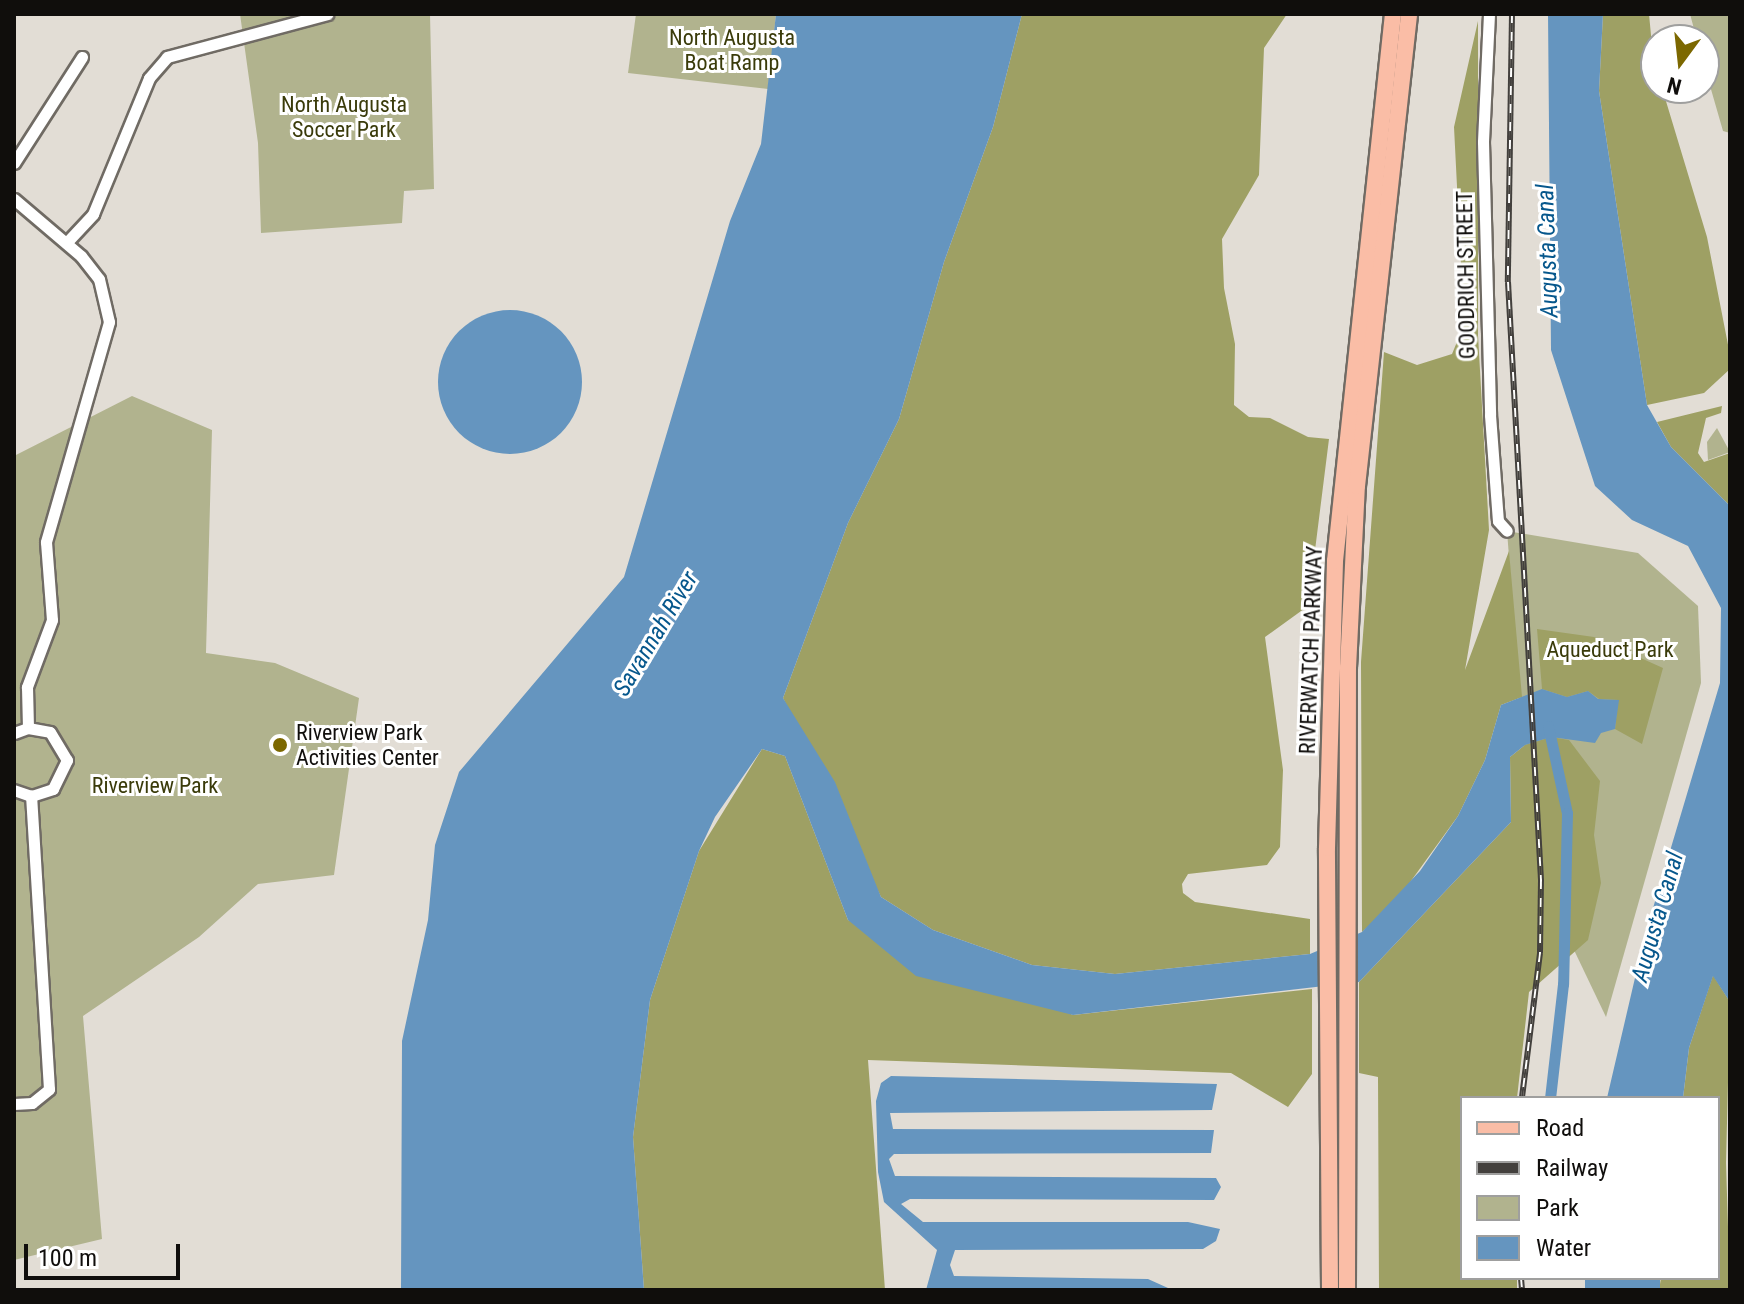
<!DOCTYPE html>
<html>
<head>
<meta charset="utf-8">
<style>
  body { margin:0 }
  #map { position:relative; width:1744px; height:1304px; overflow:hidden; background:#e2ddd5; font-family:"Roboto Condensed",sans-serif }
  div>[style] { position:absolute }
  .green>* { inset:0; background:#b1b38e }
  .forest>* { inset:0; background:#9ea064 }
  .water>* { inset:0; background:#6595bf; transform-origin:0 0 }
  .round { border-radius:50% }
  .canal>* { height:11px; margin:-5.5px; padding:0 5.5px; transform-origin:5.5px; border-radius:5.5px; background:#6595bf }
  .roads { filter:drop-shadow(2px 0 #706b64) drop-shadow(-2px 0 #706b64) drop-shadow(0 2px #706b64) drop-shadow(0 -2px #706b64) }
  .minor>* { height:11px; margin:-5.5px; padding:0 5.5px; transform-origin:5.5px; border-radius:5.5px; background:#fff }
  .primary>* { height:16px; margin:-8px; padding:0 8px; transform-origin:8px; border-radius:8px; background:#fabda6 }
  .rail>* { height:6px; margin-top:-3px; transform-origin:0; background:repeating-linear-gradient(90deg,#fff 0 9px,#43403d 0 18px); box-sizing:border-box; border-block:2px solid #43403d }
  .dots>* { width:22px; height:22px; translate:-50% -50%; box-sizing:border-box; border:4px solid #fff; border-radius:50% }
  span { translate:-50% -50%; white-space:nowrap; text-align:center; line-height:1.15; -webkit-text-stroke:6px #fff; paint-order:stroke }
  .park-label { font-size:22px; color:#3a3b0a }
  .street-label { font-size:22px; color:#100e0c }
  .poi-label { font-size:22px; color:#100e0c }
  .left { translate:0 -50%; text-align:left }
  .water-label { font-size:24px; color:#06578c; font-style:italic }
  .frame { position:absolute; inset:0; border:16px solid #100e0c; pointer-events:none }
  .legend { position:absolute; left:1460px; top:1096px; width:260px; height:184px; box-sizing:border-box; background:#fff; border:2px solid #9f9f9e; margin:0; padding:10px 14px; list-style:none; font-size:24px; color:#100e0c }
  .legend li { display:flex; align-items:center; gap:16px; height:40px }
  .legend b { width:40px; border:2px solid #9f9f9e }
  .north { position:absolute; left:1640px; top:24px; width:80px; height:80px; box-sizing:border-box; background:#fff; border:2px solid #9f9f9e; border-radius:50%; rotate:195deg; font-size:22px; font-weight:700; line-height:32px; text-align:center; color:#100e0c }
  .north::after { content:''; display:block; margin:auto; width:28px; height:36px; background:#7c6800; clip-path:polygon(50% 0,100% 100%,50% 72%,0 100%) }
  .scale { position:absolute; left:24px; top:1244px; width:156px; height:36px; box-sizing:border-box; border:4px solid #100e0c; border-top:0; padding-left:10px; font-size:24px; line-height:28px; white-space:nowrap; color:#100e0c; -webkit-text-stroke:6px #fff; paint-order:stroke }
</style>
</head>
<body>
<div id="map">
  <div class="green">
    <div style="clip-path:polygon(240px 14px,430px 14px,434px 189px,404px 191px,402px 223px,261px 233px,258px 143px)"></div>
    <div style="clip-path:polygon(636px 14px,776px 14px,768px 89px,628px 73px)"></div>
    <div style="clip-path:polygon(1690px 14px,1730px 14px,1730px 133px,1723px 131px,1704px 65px,1704px 40px,1697px 40px)"></div>
    <div style="clip-path:polygon(132px 396px,212px 430px,206px 653px,275px 663px,359px 698px,334px 875px,258px 884px,199px 937px,83px 1016px,102px 1239px,14px 1260px,14px 456px)"></div>
    <div style="clip-path:polygon(1717px 428px,1730px 452px,1708px 460px,1707px 442px)"></div>
    <div style="clip-path:polygon(1507px 531px,1638px 553px,1698px 606px,1701px 683px,1606px 1017px,1574px 950px,1527px 789px)"></div>
  </div>
  <div class="forest">
    <div style="clip-path:polygon(1022px 14px,1287px 14px,1264px 48px,1259px 175px,1222px 239px,1224px 288px,1235px 344px,1234px 405px,1249px 417px,1270px 418px,1308px 437px,1329px 439px,1308px 606px,1265px 637px,1283px 770px,1280px 847px,1267px 865px,1188px 874px,1182px 884px,1183px 893px,1195px 902px,1310px 919px,1310px 954px,1115px 974px,1032px 965px,933px 930px,881px 897px,783px 698px,848px 523px,899px 419px,944px 262px,993px 127px)"></div>
    <div style="clip-path:polygon(1603px 14px,1649px 14px,1656px 88px,1662px 88px,1707px 237px,1730px 355px,1730px 369px,1704px 393px,1647px 405px,1599px 91px)"></div>
    <div style="clip-path:polygon(1478px 21px,1478px 335px,1489px 530px,1465px 670px,1509px 551px,1522px 697px,1501px 705px,1485px 760px,1458px 816px,1395px 903px,1362px 932px,1361px 662px,1384px 352px,1417px 365px,1452px 354px,1464px 325px,1454px 127px)"></div>
    <div style="clip-path:polygon(1722px 406px,1721px 413px,1706px 418px,1698px 453px,1704px 462px,1730px 453px,1730px 506px,1671px 447px,1657px 422px)"></div>
    <div style="clip-path:polygon(1537px 629px,1594px 637px,1663px 668px,1642px 744px,1615px 729px,1618px 700px,1599px 699px,1588px 691px,1567px 697px,1542px 689px)"></div>
    <div style="clip-path:polygon(1551px 737px,1569px 740px,1600px 781px,1594px 835px,1601px 883px,1588px 940px,1529px 992px,1517px 1098px,1462px 1098px,1462px 1278px,1517px 1278px,1517px 1290px,1379px 1290px,1378px 1077px,1359px 1073px,1359px 982px,1511px 822px,1510px 757px,1525px 745px)"></div>
    <div style="clip-path:polygon(762px 749px,785px 756px,848px 920px,1073px 1015px,1312px 989px,1312px 1074px,1288px 1107px,1231px 1073px,868px 1060px,885px 1290px,644px 1290px,633px 1137px,650px 1000px,699px 851px)"></div>
    <div style="clip-path:polygon(1713px 975px,1730px 1002px,1726px 1163px,1730px 1290px,1659px 1290px,1661px 1278px,1718px 1278px,1718px 1098px,1683px 1098px,1689px 1048px)"></div>
  </div>
  <div class="water">
    <div style="clip-path:polygon(776px 14px,1022px 14px,993px 127px,944px 262px,899px 419px,848px 523px,783px 698px,835px 782px,881px 897px,933px 930px,1032px 965px,1115px 974px,1310px 954px,1362px 932px,1420px 871px,1458px 816px,1485px 760px,1501px 705px,1542px 689px,1567px 697px,1588px 691px,1598px 699px,1619px 700px,1615px 729px,1601px 733px,1595px 743px,1551px 737px,1525px 745px,1510px 757px,1511px 822px,1359px 982px,1073px 1015px,916px 976px,848px 920px,785px 756px,762px 749px,715px 817px,699px 851px,650px 1000px,633px 1137px,644px 1290px,401px 1290px,402px 1041px,428px 920px,435px 845px,459px 772px,624px 577px,730px 221px,761px 144px)"></div>
    <div style="clip-path:polygon(1548px 14px,1603px 14px,1599px 91px,1647px 405px,1671px 447px,1730px 506px,1730px 1002px,1713px 976px,1689px 1048px,1683px 1098px,1607px 1098px,1645px 935px,1720px 683px,1721px 608px,1688px 546px,1632px 520px,1595px 486px,1551px 350px)"></div>
    <div class="round" style="left:438px;top:310px;width:144px;height:144px"></div>
    <div style="clip-path:polygon(891px 1076px,1217px 1084px,1212px 1110px,890px 1113px,893px 1129px,1214px 1130px,1211px 1153px,894px 1154px,889px 1159px,895px 1176px,1216px 1178px,1221px 1187px,1214px 1200px,910px 1199px,901px 1204px,923px 1222px,1188px 1222px,1220px 1229px,1216px 1241px,1203px 1249px,955px 1250px,950px 1265px,954px 1276px,1148px 1279px,1168px 1288px,1161px 1290px,926px 1290px,937px 1250px,884px 1202px,878px 1172px,876px 1101px,881px 1083px)"></div>
    <div style="left:1585px;top:1278px;width:75px;height:12px"></div>
  </div>
  <div class="canal">
    <div style="left:1548px;top:726px;width:89px;rotate:77.7deg"></div>
    <div style="left:1567px;top:813px;width:171px;rotate:91.3deg"></div>
    <div style="left:1563px;top:984px;width:115px;rotate:96.5deg"></div>
  </div>
  <div class="roads">
    <div class="minor">
      <div style="left:1489px;top:14px;width:128px;rotate:92.7deg"></div>
      <div style="left:1483px;top:142px;width:273px;rotate:88.5deg"></div>
      <div style="left:1490px;top:415px;width:106px;rotate:85.7deg"></div>
      <div style="left:1498px;top:521px;width:13px;rotate:48deg"></div>
      <div style="left:14px;top:163px;width:126px;rotate:-57.3deg"></div>
      <div style="left:14px;top:199px;width:88px;rotate:40.4deg"></div>
      <div style="left:81px;top:256px;width:29px;rotate:52deg"></div>
      <div style="left:99px;top:279px;width:44px;rotate:76.9deg"></div>
      <div style="left:109px;top:322px;width:229px;rotate:106deg"></div>
      <div style="left:46px;top:542px;width:78px;rotate:85.6deg"></div>
      <div style="left:52px;top:620px;width:72px;rotate:110.5deg"></div>
      <div style="left:27px;top:687px;width:41px;rotate:88.6deg"></div>
      <div style="left:68px;top:241px;width:37px;rotate:-47deg"></div>
      <div style="left:93px;top:214px;width:147px;rotate:-67.6deg"></div>
      <div style="left:149px;top:78px;width:28px;rotate:-49deg"></div>
      <div style="left:167px;top:57px;width:166px;rotate:-15deg"></div>
      <div style="left:14px;top:733px;width:15px;rotate:-20deg"></div>
      <div style="left:28px;top:728px;width:22px;rotate:10deg"></div>
      <div style="left:50px;top:732px;width:33px;rotate:59deg"></div>
      <div style="left:67px;top:760px;width:32px;rotate:116deg"></div>
      <div style="left:53px;top:789px;width:23px;rotate:162deg"></div>
      <div style="left:31px;top:796px;width:18px;rotate:-161deg"></div>
      <div style="left:14px;top:1104px;width:18px;rotate:-3deg"></div>
      <div style="left:32px;top:1103px;width:22px;rotate:-39deg"></div>
      <div style="left:49px;top:1089px;width:294px;rotate:-93.5deg"></div>
    </div>
    <div class="primary">
      <div style="left:1330px;top:1290px;width:442px;rotate:-90.4deg"></div>
      <div style="left:1327px;top:848px;width:287px;rotate:-88.4deg"></div>
      <div style="left:1335px;top:561px;width:550px;rotate:-83.95deg"></div>
      <div style="left:1347px;top:1290px;width:622px;rotate:-89.91deg"></div>
      <div style="left:1348px;top:668px;width:182px;rotate:-87.2deg"></div>
      <div style="left:1357px;top:486px;width:475px;rotate:-83.7deg"></div>
    </div>
  </div>
  <div class="rail">
    <div style="left:1512px;top:14px;width:268px;rotate:90.9deg"></div>
    <div style="left:1508px;top:282px;width:599px;rotate:86.84deg"></div>
    <div style="left:1541px;top:880px;width:73px;rotate:90.8deg"></div>
    <div style="left:1540px;top:953px;width:146px;rotate:97.1deg"></div>
    <div style="left:1521px;top:1278px;width:12px;rotate:85deg"></div>
  </div>
  <div class="dots">
    <div style="left:280px;top:745px;background:#7c6800"></div>
  </div>
  <div class="park-label">
    <span style="left:732px;top:50px">North Augusta<br>Boat Ramp</span>
    <span style="left:344px;top:117px">North Augusta<br>Soccer Park</span>
    <span style="left:1610px;top:650px">Aqueduct Park</span>
    <span style="left:155px;top:786px">Riverview Park</span>
  </div>
  <div class="street-label">
    <span style="left:1466px;top:275px;rotate:-91deg">GOODRICH STREET</span>
    <span style="left:1311px;top:650px;rotate:-88deg">RIVERWATCH PARKWAY</span>
  </div>
  <div class="poi-label">
    <span class="left" style="left:296px;top:745px">Riverview Park<br>Activities Center</span>
  </div>
  <div class="water-label">
    <span style="left:1548px;top:251px;rotate:-92deg">Augusta Canal</span>
    <span style="left:656px;top:634px;rotate:-59deg">Savannah River</span>
    <span style="left:1658px;top:917px;rotate:-74deg">Augusta Canal</span>
  </div>
  <div class="frame"></div>
  <ul class="legend">
  <li><b style="height:10px;background:#fabda6"></b>Road</li>
  <li><b style="height:10px;background:#43403d"></b>Railway</li>
  <li><b style="height:22px;background:#b1b38e"></b>Park</li>
  <li><b style="height:22px;background:#6595bf"></b>Water</li>
  </ul>
  <div class="north">N</div>
  <div class="scale">100 m</div>
</div>
</body>
</html>
